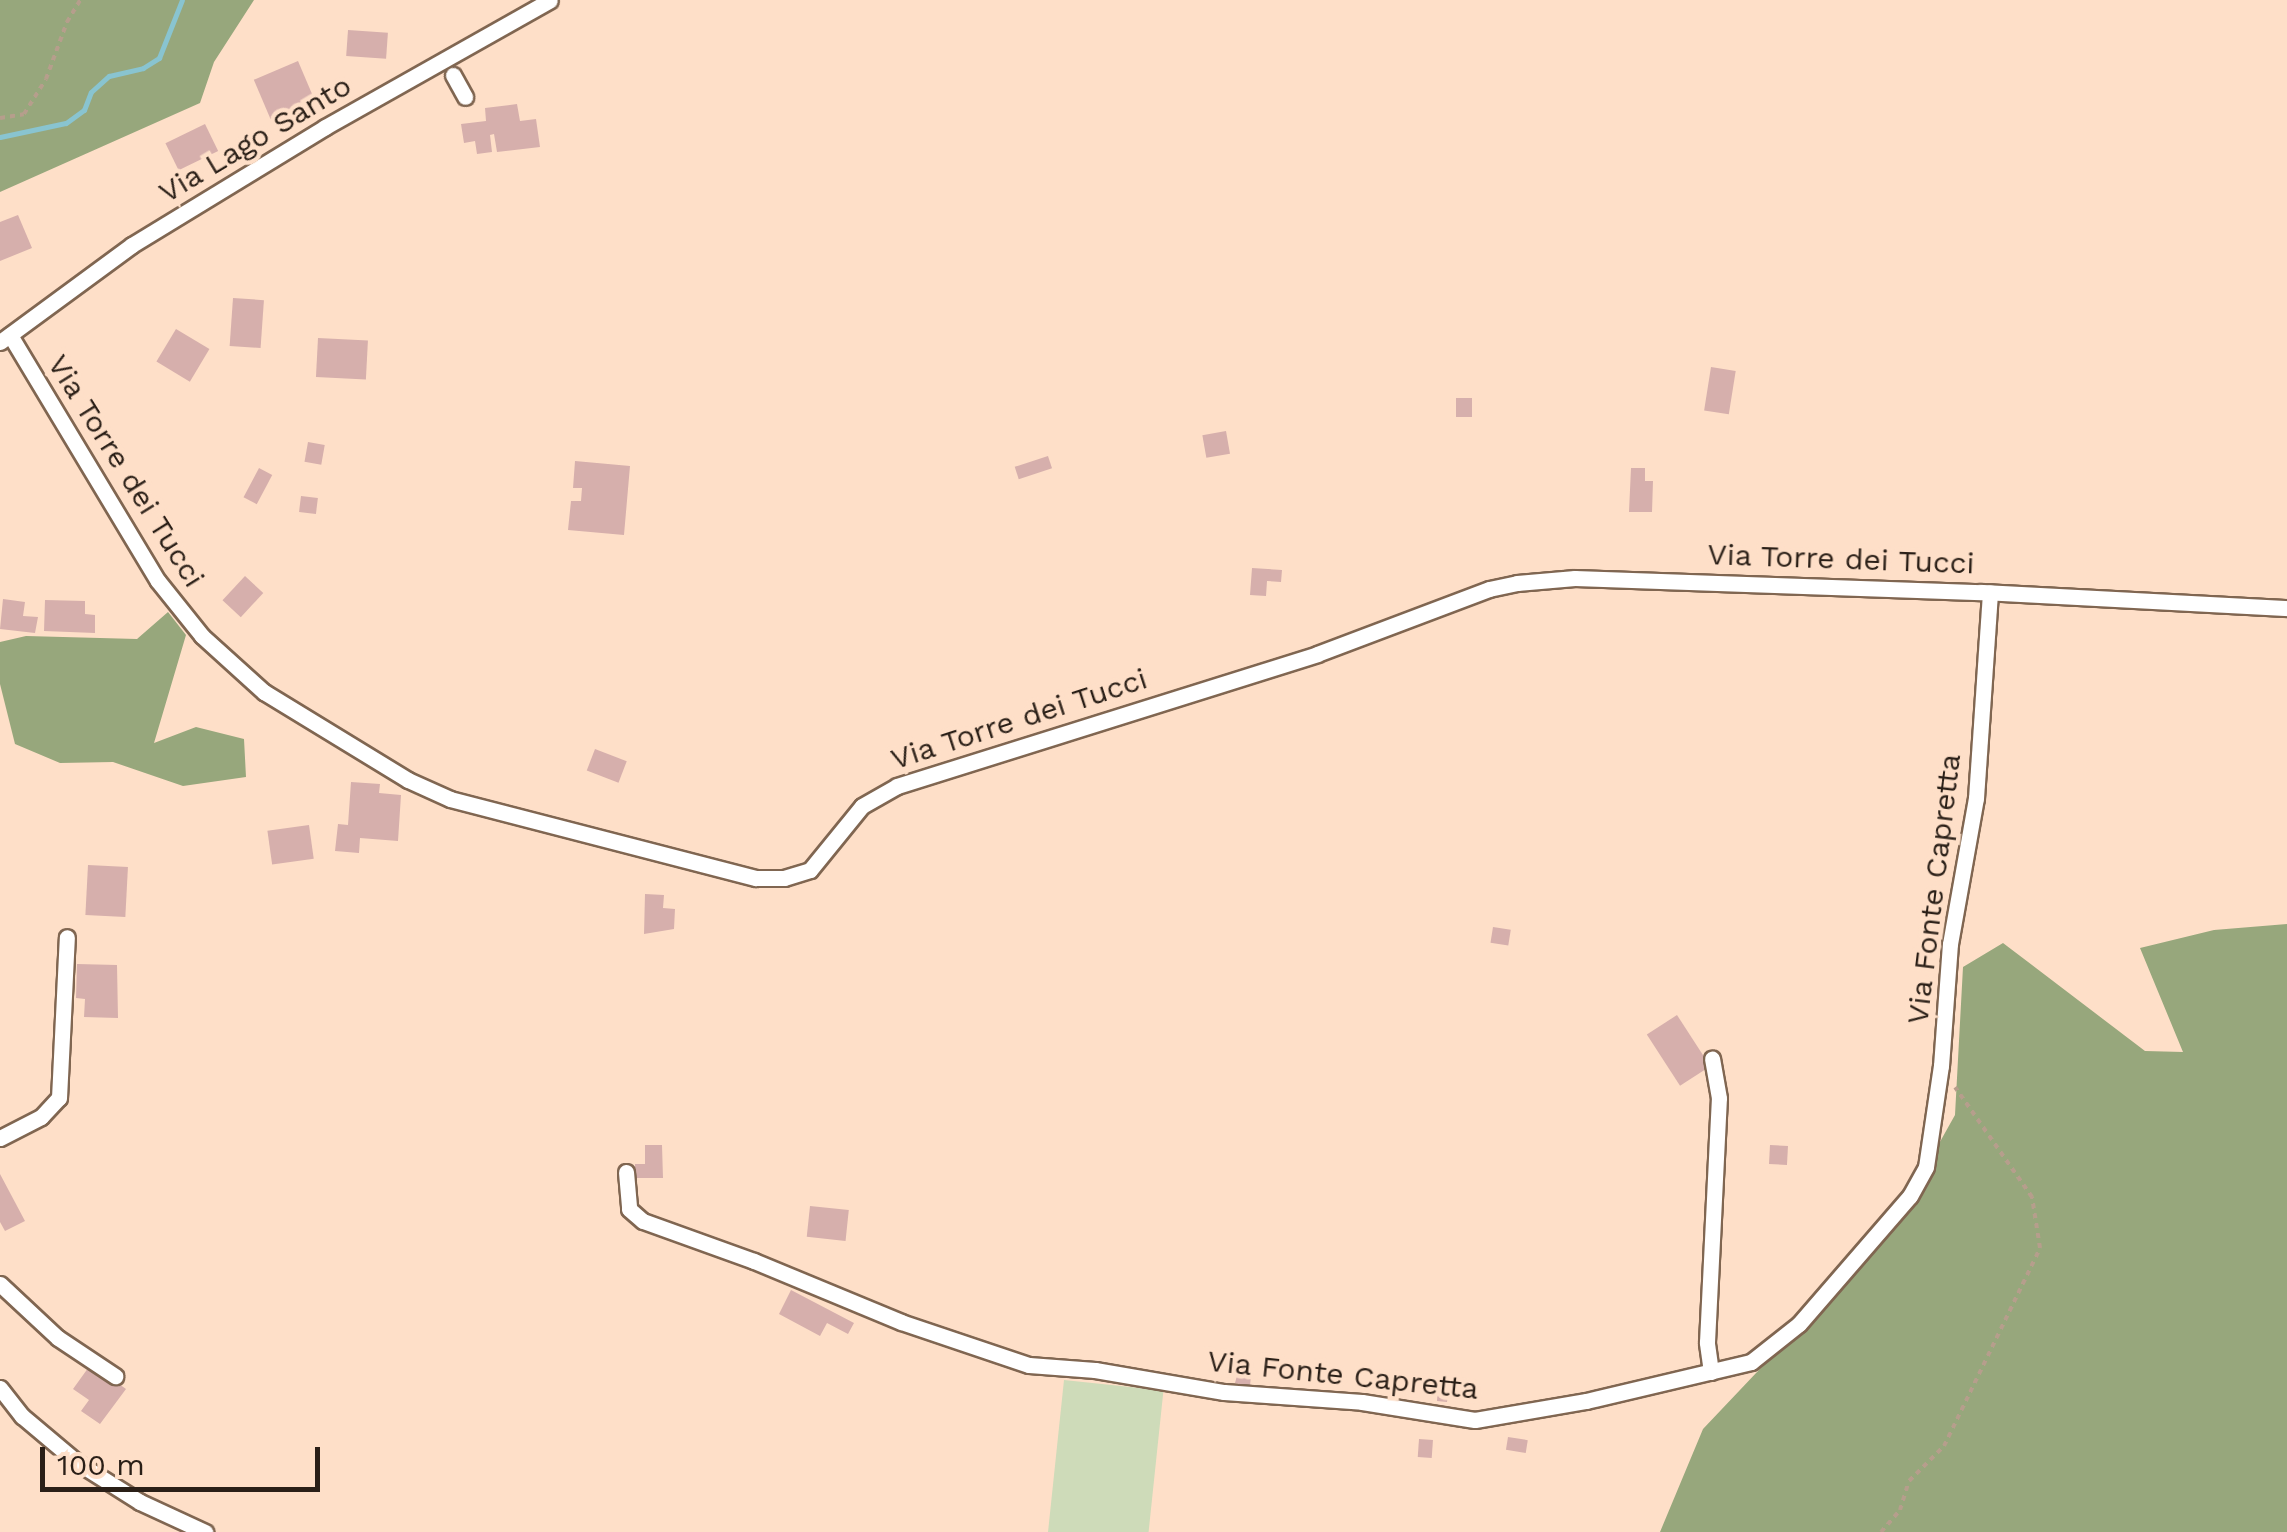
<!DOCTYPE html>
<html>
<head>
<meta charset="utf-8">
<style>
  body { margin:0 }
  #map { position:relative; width:2287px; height:1532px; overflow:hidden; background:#fedfc8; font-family:"Work Sans",sans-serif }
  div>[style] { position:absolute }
  .green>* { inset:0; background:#cedbb9; transform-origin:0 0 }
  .forest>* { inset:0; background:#97a77c }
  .stream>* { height:5px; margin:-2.5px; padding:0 2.5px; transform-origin:2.5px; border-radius:2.5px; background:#89c4d0 }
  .building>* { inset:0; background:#d6afac; transform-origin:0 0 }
  .path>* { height:4px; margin-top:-2px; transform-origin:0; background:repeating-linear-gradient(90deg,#b69e8c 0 5px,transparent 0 10px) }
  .roads { filter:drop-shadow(2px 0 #806651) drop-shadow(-2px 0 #806651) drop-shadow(0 2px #806651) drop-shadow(0 -2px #806651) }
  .street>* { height:15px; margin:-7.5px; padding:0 7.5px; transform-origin:7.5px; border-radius:7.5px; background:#fff }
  span { translate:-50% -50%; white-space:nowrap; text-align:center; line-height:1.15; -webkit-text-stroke:9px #fedfc8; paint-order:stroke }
  .street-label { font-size:30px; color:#2a1f17 }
  .scale { position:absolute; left:40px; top:1447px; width:280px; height:45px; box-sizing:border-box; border:5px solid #2a1f17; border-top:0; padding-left:12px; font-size:30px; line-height:35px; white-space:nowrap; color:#2a1f17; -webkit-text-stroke:8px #fedfc8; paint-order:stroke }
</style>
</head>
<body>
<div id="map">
  <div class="green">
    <div style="left:1064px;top:1380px;width:100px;height:153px;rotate:6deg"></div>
  </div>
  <div class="forest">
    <div style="clip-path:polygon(0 0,254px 0,214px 62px,200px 103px,0 192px)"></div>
    <div style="clip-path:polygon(168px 612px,186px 635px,154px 743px,196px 727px,244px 739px,246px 777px,183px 786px,113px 762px,60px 763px,15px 744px,0 684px,0 642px,26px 636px,137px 639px)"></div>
    <div style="clip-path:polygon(2287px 924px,2287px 1532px,1660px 1532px,1703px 1429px,1889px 1233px,1955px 1115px,1963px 967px,2003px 943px,2145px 1051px,2183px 1052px,2140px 948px,2214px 930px)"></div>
  </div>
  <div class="stream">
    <div style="left:0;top:137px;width:67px;rotate:-12deg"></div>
    <div style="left:66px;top:123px;width:22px;rotate:-36deg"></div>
    <div style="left:84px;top:110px;width:19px;rotate:-69deg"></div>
    <div style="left:91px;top:92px;width:24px;rotate:-42deg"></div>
    <div style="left:109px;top:76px;width:35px;rotate:-13deg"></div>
    <div style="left:143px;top:68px;width:19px;rotate:-32deg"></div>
    <div style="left:159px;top:58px;width:62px;rotate:-68.4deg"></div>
  </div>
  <div class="building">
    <div style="left:348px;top:30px;width:40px;height:26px;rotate:4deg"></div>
    <div style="left:298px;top:61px;width:43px;height:48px;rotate:67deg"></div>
    <div style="clip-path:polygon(517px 104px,520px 121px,536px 119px,540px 147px,497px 152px,494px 134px,490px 135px,492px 152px,477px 154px,475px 141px,464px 143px,461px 124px,486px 121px,485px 108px)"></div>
    <div style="left:205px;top:124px;width:30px;height:44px;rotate:64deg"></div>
    <div style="clip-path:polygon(18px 215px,32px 248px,0 261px,0 222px)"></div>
    <div style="left:233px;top:298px;width:31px;height:48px;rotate:4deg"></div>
    <div style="left:176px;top:329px;width:39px;height:38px;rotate:31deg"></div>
    <div style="left:318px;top:338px;width:50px;height:39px;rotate:3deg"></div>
    <div style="left:1711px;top:367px;width:25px;height:44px;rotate:9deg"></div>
    <div style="left:1456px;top:398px;width:16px;height:19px"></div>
    <div style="left:1226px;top:431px;width:23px;height:24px;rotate:80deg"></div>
    <div style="left:308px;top:442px;width:17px;height:20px;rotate:10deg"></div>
    <div style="left:1048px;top:456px;width:13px;height:35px;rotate:72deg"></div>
    <div style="clip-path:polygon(575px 461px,630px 466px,624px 535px,568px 530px,571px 501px,581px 501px,582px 488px,573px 488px)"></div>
    <div style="left:259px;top:468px;width:15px;height:33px;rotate:28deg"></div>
    <div style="clip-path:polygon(1631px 468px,1645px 468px,1645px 481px,1653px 481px,1652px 512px,1629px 512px)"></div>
    <div style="left:301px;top:496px;width:17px;height:16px;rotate:7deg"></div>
    <div style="clip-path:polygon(1252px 568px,1282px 570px,1281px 582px,1267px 581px,1266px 596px,1250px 595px)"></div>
    <div style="left:245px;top:576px;width:25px;height:33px;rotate:43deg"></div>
    <div style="clip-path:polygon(3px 599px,25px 602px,23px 616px,38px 617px,35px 633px,0 629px)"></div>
    <div style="clip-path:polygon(45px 600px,85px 601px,85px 614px,95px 615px,95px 633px,44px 631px)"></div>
    <div style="left:595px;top:749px;width:34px;height:23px;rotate:21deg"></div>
    <div style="clip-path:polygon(351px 782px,380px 784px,379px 793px,401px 795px,398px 841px,360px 838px,359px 853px,335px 851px,338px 824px,348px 825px)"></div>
    <div style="left:309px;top:825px;width:34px;height:42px;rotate:82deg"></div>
    <div style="left:88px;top:865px;width:40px;height:50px;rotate:3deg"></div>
    <div style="clip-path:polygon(645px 894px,664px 895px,663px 908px,675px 909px,674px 929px,644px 934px)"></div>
    <div style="left:1493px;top:927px;width:18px;height:16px;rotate:9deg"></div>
    <div style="clip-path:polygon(77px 964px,117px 965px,118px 1018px,84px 1017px,85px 999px,76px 998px)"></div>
    <div style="left:1677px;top:1015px;width:61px;height:36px;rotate:57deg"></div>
    <div style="clip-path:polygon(645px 1145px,662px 1145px,663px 1178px,635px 1178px,635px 1164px,645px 1164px)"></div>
    <div style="left:1770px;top:1145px;width:18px;height:19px;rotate:3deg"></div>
    <div style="clip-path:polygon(0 1174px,25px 1221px,5px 1231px,0 1222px)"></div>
    <div style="left:810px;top:1206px;width:39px;height:31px;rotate:6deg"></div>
    <div style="clip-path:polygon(791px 1290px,854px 1323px,848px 1334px,827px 1323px,820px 1336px,779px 1314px)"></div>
    <div style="clip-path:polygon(91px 1364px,126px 1389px,100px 1424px,81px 1411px,89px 1400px,73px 1389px)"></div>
    <div style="clip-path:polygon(1238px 1372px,1251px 1375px,1250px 1386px,1235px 1383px)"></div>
    <div style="clip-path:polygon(1438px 1386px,1449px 1386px,1447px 1402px,1437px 1401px)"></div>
    <div style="left:1508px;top:1437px;width:20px;height:13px;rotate:9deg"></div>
    <div style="left:1419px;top:1439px;width:14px;height:18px;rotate:4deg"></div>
  </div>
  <div class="path">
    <div style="left:0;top:118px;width:24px;rotate:-9deg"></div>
    <div style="left:24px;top:114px;width:41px;rotate:-57.8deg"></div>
    <div style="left:46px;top:79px;width:61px;rotate:-69.8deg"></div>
    <div style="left:67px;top:22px;width:26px;rotate:-59deg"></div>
    <div style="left:1881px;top:1532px;width:29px;rotate:-49deg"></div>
    <div style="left:1900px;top:1510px;width:30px;rotate:-73deg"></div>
    <div style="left:1909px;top:1481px;width:49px;rotate:-45deg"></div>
    <div style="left:1944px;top:1446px;width:220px;rotate:-64.1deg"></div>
    <div style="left:2040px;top:1248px;width:52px;rotate:-98.9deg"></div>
    <div style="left:2032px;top:1197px;width:134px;rotate:-125deg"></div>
  </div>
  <div class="roads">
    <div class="street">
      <div style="left:453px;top:75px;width:25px;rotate:61deg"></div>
      <div style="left:10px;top:335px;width:287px;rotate:59deg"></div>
      <div style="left:158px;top:581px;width:70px;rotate:51.3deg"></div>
      <div style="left:202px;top:636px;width:84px;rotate:42.1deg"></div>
      <div style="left:264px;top:692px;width:169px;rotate:31.4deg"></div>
      <div style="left:408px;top:780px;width:46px;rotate:24.3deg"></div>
      <div style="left:450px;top:799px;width:316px;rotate:14.5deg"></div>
      <div style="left:756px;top:878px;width:28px"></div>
      <div style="left:784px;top:878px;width:27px;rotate:-17deg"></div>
      <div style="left:810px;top:870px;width:82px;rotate:-50.9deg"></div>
      <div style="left:862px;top:806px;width:40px;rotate:-29.7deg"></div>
      <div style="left:897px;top:786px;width:440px;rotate:-17.4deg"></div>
      <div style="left:1317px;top:654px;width:184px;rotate:-20.7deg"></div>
      <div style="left:1489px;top:589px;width:29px;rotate:-12deg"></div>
      <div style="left:1517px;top:583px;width:58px;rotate:-4.9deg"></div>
      <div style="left:1575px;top:578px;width:406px;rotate:2deg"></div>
      <div style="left:1981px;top:592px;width:306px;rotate:3deg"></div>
      <div style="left:0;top:342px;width:164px;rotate:-36.3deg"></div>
      <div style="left:132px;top:245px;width:226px;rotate:-31.4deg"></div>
      <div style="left:325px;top:127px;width:258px;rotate:-29.4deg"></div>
      <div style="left:0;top:1138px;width:46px;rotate:-27.1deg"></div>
      <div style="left:41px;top:1117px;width:26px;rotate:-47deg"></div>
      <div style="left:59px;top:1098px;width:161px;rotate:-87.2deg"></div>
      <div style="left:626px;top:1172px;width:37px;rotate:85deg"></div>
      <div style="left:629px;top:1209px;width:18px;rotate:41deg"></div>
      <div style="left:643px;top:1221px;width:118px;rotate:19.8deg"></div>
      <div style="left:754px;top:1261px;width:159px;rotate:22.5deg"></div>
      <div style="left:901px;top:1322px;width:135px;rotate:18.6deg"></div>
      <div style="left:1029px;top:1365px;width:66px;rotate:4.3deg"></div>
      <div style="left:1095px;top:1370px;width:131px;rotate:9.7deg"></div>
      <div style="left:1224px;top:1392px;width:138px;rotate:4.1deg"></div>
      <div style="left:1362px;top:1402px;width:114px;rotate:9.1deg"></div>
      <div style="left:1475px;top:1420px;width:113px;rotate:-9.7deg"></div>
      <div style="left:1586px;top:1401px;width:170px;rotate:-13.3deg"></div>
      <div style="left:1751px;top:1362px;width:61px;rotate:-38.4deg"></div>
      <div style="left:1799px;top:1324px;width:169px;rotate:-49.1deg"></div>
      <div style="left:1910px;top:1196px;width:33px;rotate:-61deg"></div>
      <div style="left:1926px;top:1167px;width:102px;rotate:-81.6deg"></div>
      <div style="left:1941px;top:1066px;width:122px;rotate:-85.8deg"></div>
      <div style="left:1950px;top:944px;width:148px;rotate:-79.9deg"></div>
      <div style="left:1976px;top:798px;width:206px;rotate:-86.1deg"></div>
      <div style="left:0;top:1284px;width:79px;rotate:43deg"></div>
      <div style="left:58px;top:1338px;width:69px;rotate:33.7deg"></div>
      <div style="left:1711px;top:1372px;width:30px;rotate:-98deg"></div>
      <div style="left:1707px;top:1342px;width:244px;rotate:-87.2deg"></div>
      <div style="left:1719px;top:1098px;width:40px;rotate:-100deg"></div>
      <div style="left:0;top:1388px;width:36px;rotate:52deg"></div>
      <div style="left:22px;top:1416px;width:73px;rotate:40deg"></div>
      <div style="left:78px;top:1463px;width:73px;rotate:32.2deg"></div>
      <div style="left:140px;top:1502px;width:72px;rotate:24.8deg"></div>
    </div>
  </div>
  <div class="street-label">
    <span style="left:255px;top:139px;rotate:-31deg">Via Lago Santo</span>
    <span style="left:126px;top:471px;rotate:58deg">Via Torre dei Tucci</span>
    <span style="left:1841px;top:559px;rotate:2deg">Via Torre dei Tucci</span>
    <span style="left:1019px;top:719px;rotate:-18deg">Via Torre dei Tucci</span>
    <span style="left:1934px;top:889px;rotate:-83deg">Via Fonte Capretta</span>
    <span style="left:1343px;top:1375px;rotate:6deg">Via Fonte Capretta</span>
  </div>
  <div class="scale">100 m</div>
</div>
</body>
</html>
